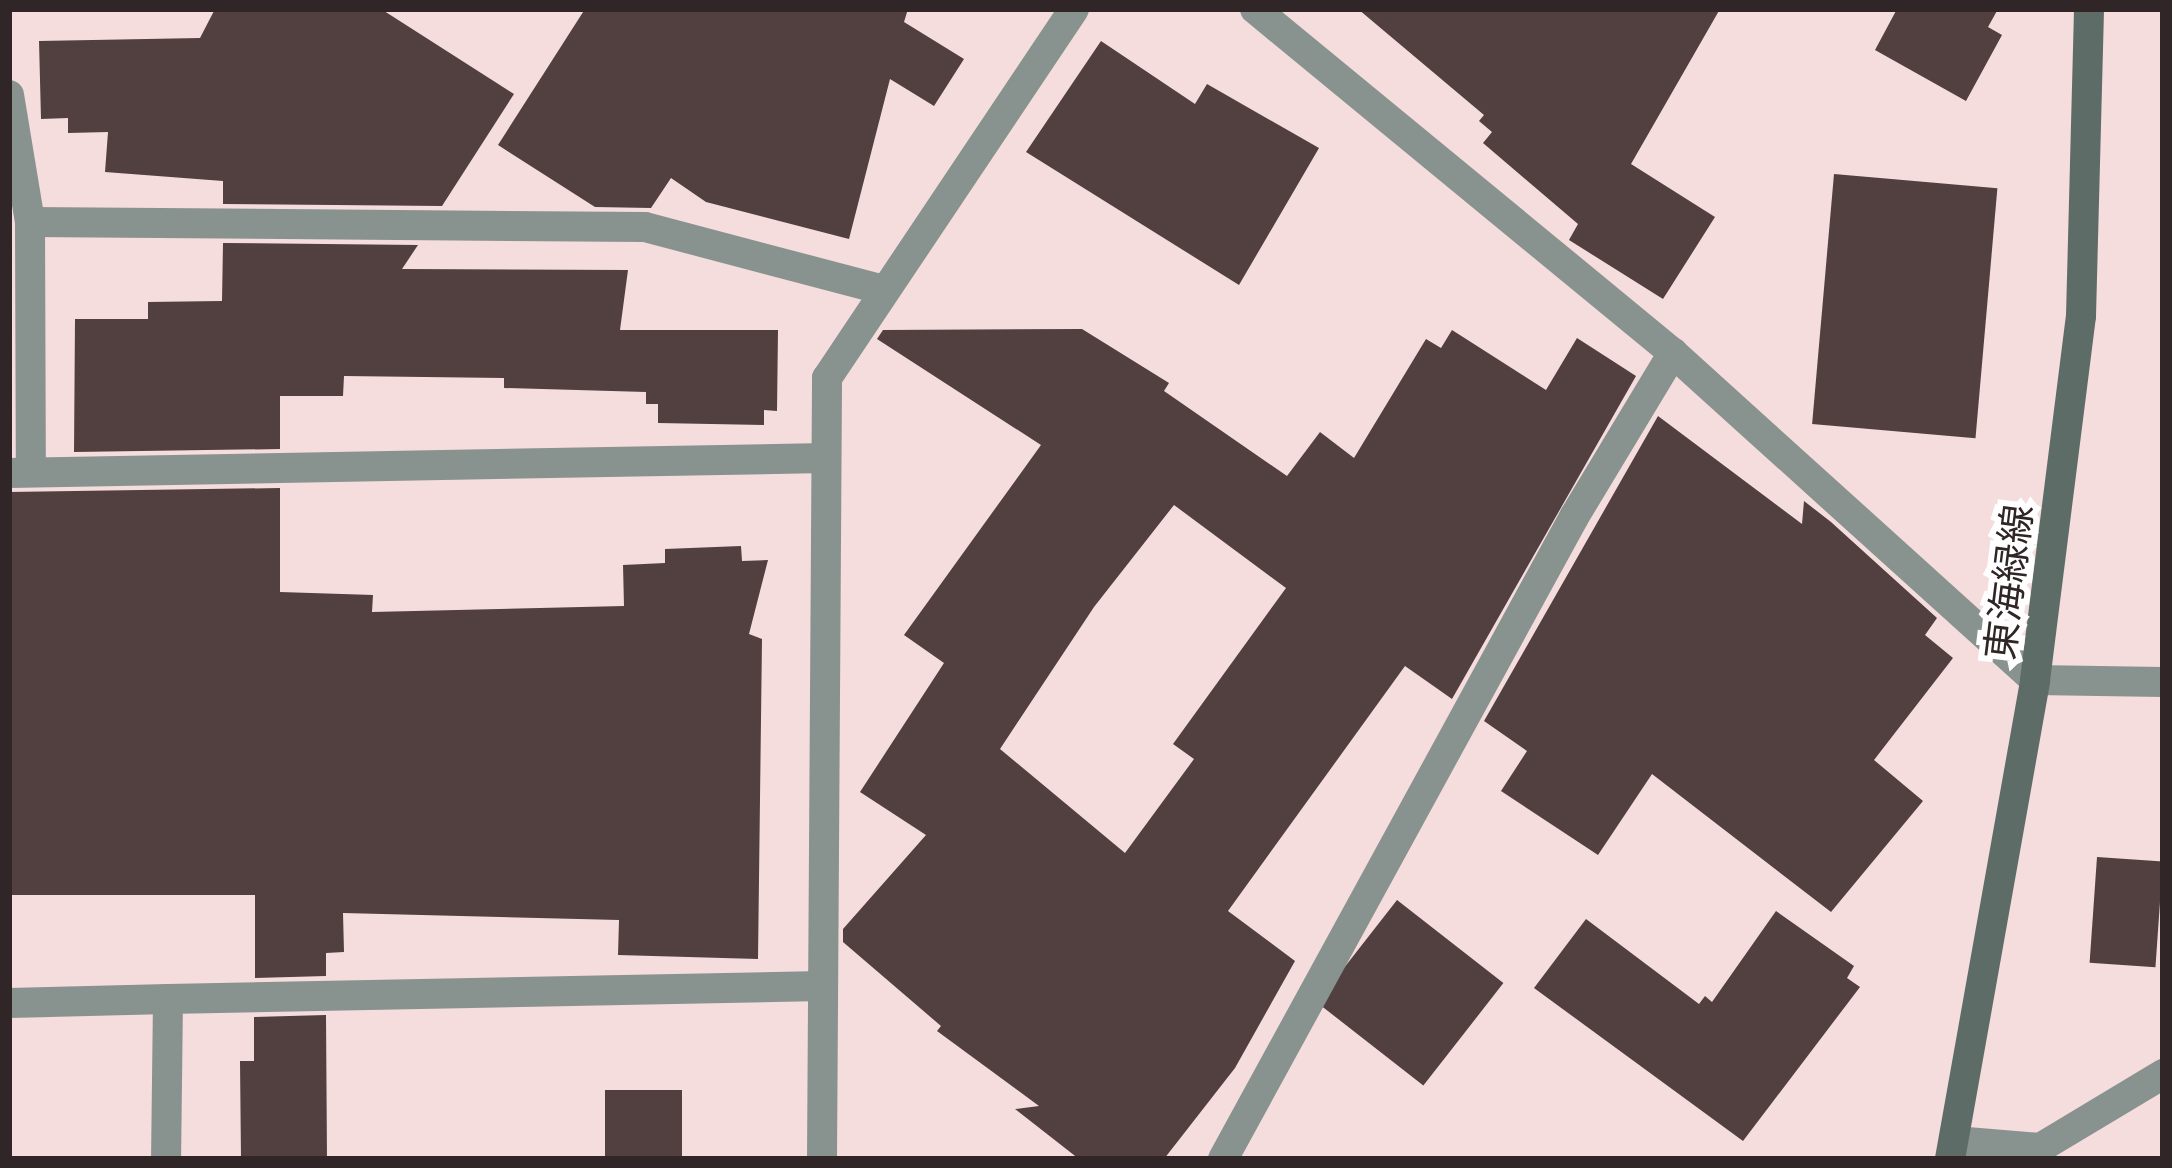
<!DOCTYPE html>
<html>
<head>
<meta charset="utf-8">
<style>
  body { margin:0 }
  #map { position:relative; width:2172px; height:1168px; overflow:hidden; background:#f5dcdd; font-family:"Exo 2","Noto Sans JP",sans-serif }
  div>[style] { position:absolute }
  .building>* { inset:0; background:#523f40; transform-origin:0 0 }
  .street>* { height:30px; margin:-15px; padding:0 15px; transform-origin:15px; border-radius:15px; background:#88928f }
  .secondary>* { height:30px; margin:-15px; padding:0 15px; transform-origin:15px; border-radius:15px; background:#5e6c67 }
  span { translate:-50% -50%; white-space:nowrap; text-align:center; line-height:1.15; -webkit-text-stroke:12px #fff; paint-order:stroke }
  .street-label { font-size:39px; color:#302627 }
  .frame { position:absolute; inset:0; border:12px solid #302627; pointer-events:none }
</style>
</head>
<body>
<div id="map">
  <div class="building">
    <div style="clip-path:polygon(215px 9px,381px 9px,514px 94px,442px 206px,223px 204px,223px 181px,105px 172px,108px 132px,68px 133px,68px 118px,41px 119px,39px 41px,200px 38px)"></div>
    <div style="clip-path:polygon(585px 9px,908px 9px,904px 22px,964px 59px,934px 106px,890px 79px,849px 239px,706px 202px,671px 178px,651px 208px,595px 207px,498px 145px)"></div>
    <div style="clip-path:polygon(1358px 9px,1720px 9px,1631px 164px,1715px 217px,1663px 299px,1569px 240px,1578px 224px,1483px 143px,1492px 132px,1479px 121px,1484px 115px)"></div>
    <div style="clip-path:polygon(1897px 9px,1998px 9px,1988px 27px,2002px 35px,1966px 101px,1875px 50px)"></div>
    <div style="clip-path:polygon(1101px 41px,1195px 104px,1207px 84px,1319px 148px,1239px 285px,1026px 152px)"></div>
    <div style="left:1834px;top:174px;width:164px;height:251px;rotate:5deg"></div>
    <div style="clip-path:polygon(223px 243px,418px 245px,402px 269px,628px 270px,620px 330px,778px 330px,777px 411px,764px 410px,764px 425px,658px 423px,658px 404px,646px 404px,646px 392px,504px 388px,504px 378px,344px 376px,343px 396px,280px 396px,280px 449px,74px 452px,75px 319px,148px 319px,148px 302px,222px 301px)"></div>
    <div style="clip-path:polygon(evenodd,1082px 329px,1169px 383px,1164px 391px,1287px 476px,1320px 432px,1354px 458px,1426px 339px,1441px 348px,1452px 330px,1546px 390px,1577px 338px,1636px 376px,1452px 699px,1405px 666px,1228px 911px,1295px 961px,1235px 1068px,1164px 1159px,1079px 1159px,1015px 1109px,1039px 1106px,937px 1031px,941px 1026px,843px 942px,843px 929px,926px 835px,860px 792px,944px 663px,904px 635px,1041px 445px,877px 339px,883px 330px,1082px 329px,1174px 505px,1286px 588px,1173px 744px,1194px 759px,1125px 853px,1000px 749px,1094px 607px,1174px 505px)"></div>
    <div style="clip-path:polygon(1658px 416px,1802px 524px,1804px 501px,1831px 522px,1937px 618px,1925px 635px,1953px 658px,1874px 760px,1923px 801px,1831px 912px,1652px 774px,1598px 855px,1501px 791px,1527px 751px,1484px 721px)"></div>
    <div style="clip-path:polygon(280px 488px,280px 592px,373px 595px,372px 612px,624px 606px,623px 565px,665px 563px,665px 549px,741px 546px,742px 561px,768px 560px,749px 634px,762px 639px,758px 959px,618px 955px,619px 920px,343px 913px,344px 952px,326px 953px,326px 976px,255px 978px,255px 895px,9px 895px,9px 492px)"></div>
    <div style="left:2097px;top:857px;width:66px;height:106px;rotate:4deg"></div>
    <div style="left:1397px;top:900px;width:135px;height:130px;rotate:38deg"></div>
    <div style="clip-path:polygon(1776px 911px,1854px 966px,1847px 978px,1860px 987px,1743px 1141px,1534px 988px,1586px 919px,1699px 1004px,1705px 996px,1712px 1002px)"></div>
    <div style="clip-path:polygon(326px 1015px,327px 1159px,241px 1159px,240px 1061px,254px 1061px,254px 1017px)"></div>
    <div style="left:605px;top:1090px;width:77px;height:69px"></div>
  </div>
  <div class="street">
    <div style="left:1255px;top:9px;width:541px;rotate:39.45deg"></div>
    <div style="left:1673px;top:353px;width:488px;rotate:42.1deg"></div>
    <div style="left:2035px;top:680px;width:128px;rotate:0.9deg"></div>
    <div style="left:9px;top:95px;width:129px;rotate:80.6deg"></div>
    <div style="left:30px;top:222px;width:250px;rotate:89.8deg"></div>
    <div style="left:30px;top:222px;width:615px;rotate:0.47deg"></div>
    <div style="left:645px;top:227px;width:246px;rotate:14.8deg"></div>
    <div style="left:9px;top:473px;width:817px;rotate:-1.05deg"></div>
    <div style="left:168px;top:999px;width:655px;rotate:-1.14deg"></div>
    <div style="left:9px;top:1003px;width:159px;rotate:-1.4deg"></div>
    <div style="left:168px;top:999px;width:160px;rotate:90.7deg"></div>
    <div style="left:1955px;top:1141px;width:85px;rotate:4.7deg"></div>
    <div style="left:2040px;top:1148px;width:144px;rotate:-31deg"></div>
    <div style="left:822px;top:1159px;width:781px;rotate:-89.63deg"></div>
    <div style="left:827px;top:378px;width:444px;rotate:-56.2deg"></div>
    <div style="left:1223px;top:1159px;width:732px;rotate:-61.33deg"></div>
    <div style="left:1574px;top:517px;width:192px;rotate:-58.9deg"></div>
  </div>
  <div class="secondary">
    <div style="left:1950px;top:1159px;width:486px;rotate:-79.9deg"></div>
    <div style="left:2035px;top:680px;width:367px;rotate:-82.8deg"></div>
    <div style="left:2081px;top:316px;width:307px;rotate:-88.5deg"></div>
  </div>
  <div class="street-label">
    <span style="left:2008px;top:582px;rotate:-83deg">東海緑線</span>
  </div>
  <div class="frame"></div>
</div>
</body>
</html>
